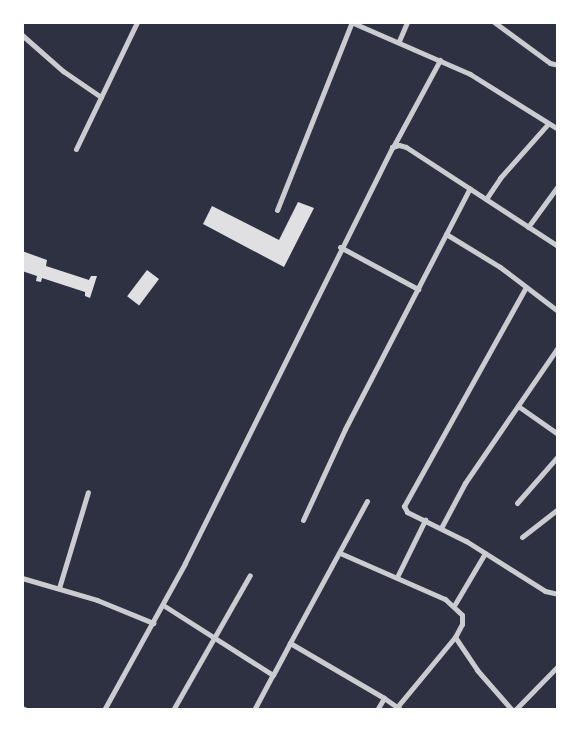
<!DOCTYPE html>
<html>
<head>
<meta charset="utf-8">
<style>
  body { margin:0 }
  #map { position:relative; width:580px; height:732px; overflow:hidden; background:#2d3142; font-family:"IBM Plex Serif",serif }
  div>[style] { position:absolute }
  .building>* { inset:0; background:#e0e0e3; transform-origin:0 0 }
  .minor>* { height:5px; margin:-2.5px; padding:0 2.5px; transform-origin:2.5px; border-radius:2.5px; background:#caccd0 }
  span { translate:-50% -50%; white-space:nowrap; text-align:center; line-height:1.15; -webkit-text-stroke:5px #fff; paint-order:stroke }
  .frame { position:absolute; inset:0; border:24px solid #fff; pointer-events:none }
</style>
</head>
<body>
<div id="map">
  <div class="building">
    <div style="clip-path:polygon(298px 202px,314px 208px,284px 267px,203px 224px,212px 206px,279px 240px)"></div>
    <div style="clip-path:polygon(22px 251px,47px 260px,46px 266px,89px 280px,91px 276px,97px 276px,90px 298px,85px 296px,85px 292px,42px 278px,41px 282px,36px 281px,37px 276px,22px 271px)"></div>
    <div style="left:147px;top:270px;width:15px;height:33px;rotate:37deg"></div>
  </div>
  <div class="minor">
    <div style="left:351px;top:22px;width:130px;rotate:23.6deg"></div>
    <div style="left:470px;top:74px;width:104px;rotate:32deg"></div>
    <div style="left:494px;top:22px;width:69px;rotate:36.2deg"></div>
    <div style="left:550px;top:63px;width:8px;rotate:14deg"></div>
    <div style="left:22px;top:35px;width:55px;rotate:41.3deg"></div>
    <div style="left:63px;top:71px;width:46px;rotate:34.4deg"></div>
    <div style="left:399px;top:41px;width:21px;rotate:-67deg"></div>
    <div style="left:393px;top:147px;width:99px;rotate:-61.6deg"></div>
    <div style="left:76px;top:149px;width:141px;rotate:-64.3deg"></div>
    <div style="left:486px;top:199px;width:25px;rotate:-56deg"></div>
    <div style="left:500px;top:178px;width:72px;rotate:-48.4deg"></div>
    <div style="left:277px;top:210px;width:202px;rotate:-68.3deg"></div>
    <div style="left:528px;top:227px;width:51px;rotate:-53.8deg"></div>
    <div style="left:446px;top:234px;width:63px;rotate:31.4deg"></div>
    <div style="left:500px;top:267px;width:73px;rotate:37.2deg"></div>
    <div style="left:340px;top:247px;width:89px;rotate:28.3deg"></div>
    <div style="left:526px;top:287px;width:251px;rotate:119.1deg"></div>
    <div style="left:404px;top:506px;width:7px;rotate:63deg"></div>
    <div style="left:407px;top:512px;width:66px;rotate:26.2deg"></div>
    <div style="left:466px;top:541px;width:93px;rotate:32.3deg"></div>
    <div style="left:545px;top:591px;width:13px;rotate:13deg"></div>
    <div style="left:518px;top:406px;width:49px;rotate:35deg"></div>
    <div style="left:367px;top:501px;width:162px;rotate:118.5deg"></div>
    <div style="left:290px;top:643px;width:109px;rotate:30.3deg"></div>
    <div style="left:517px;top:503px;width:62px;rotate:-48.9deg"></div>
    <div style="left:303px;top:520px;width:100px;rotate:-65.2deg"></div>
    <div style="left:345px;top:429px;width:271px;rotate:-62.6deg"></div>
    <div style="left:441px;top:528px;width:51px;rotate:-61.9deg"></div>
    <div style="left:465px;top:483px;width:165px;rotate:-55.6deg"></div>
    <div style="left:522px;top:537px;width:46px;rotate:-37.9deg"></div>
    <div style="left:340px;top:553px;width:115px;rotate:23.7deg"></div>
    <div style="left:445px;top:599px;width:23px;rotate:43deg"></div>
    <div style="left:462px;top:615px;width:9px;rotate:90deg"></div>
    <div style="left:462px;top:624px;width:15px;rotate:118deg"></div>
    <div style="left:455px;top:637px;width:91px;rotate:129.6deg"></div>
    <div style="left:397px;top:577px;width:64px;rotate:-63.8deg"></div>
    <div style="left:22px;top:578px;width:78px;rotate:16.3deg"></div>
    <div style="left:97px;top:600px;width:61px;rotate:22.3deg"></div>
    <div style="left:59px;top:588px;width:100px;rotate:-73.2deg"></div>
    <div style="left:455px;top:604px;width:59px;rotate:-59.5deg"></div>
    <div style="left:163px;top:605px;width:130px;rotate:32.5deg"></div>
    <div style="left:273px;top:675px;width:36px;rotate:-62deg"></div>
    <div style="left:455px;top:637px;width:40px;rotate:56deg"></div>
    <div style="left:477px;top:670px;width:53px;rotate:48.8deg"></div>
    <div style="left:22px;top:708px;width:4px;rotate:27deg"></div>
    <div style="left:104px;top:710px;width:168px;rotate:-61.1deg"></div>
    <div style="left:185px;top:563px;width:465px;rotate:-63.5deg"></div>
    <div style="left:392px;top:147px;width:7px;rotate:-16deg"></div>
    <div style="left:399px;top:145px;width:7px;rotate:16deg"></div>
    <div style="left:406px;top:147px;width:181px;rotate:33.1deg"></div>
    <div style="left:173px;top:710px;width:155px;rotate:-60.3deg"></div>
    <div style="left:254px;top:710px;width:40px;rotate:-62deg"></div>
    <div style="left:377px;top:710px;width:14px;rotate:-60deg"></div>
    <div style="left:384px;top:698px;width:21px;rotate:35deg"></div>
    <div style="left:515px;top:710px;width:62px;rotate:-45.7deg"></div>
  </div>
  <div class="frame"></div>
</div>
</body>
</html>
